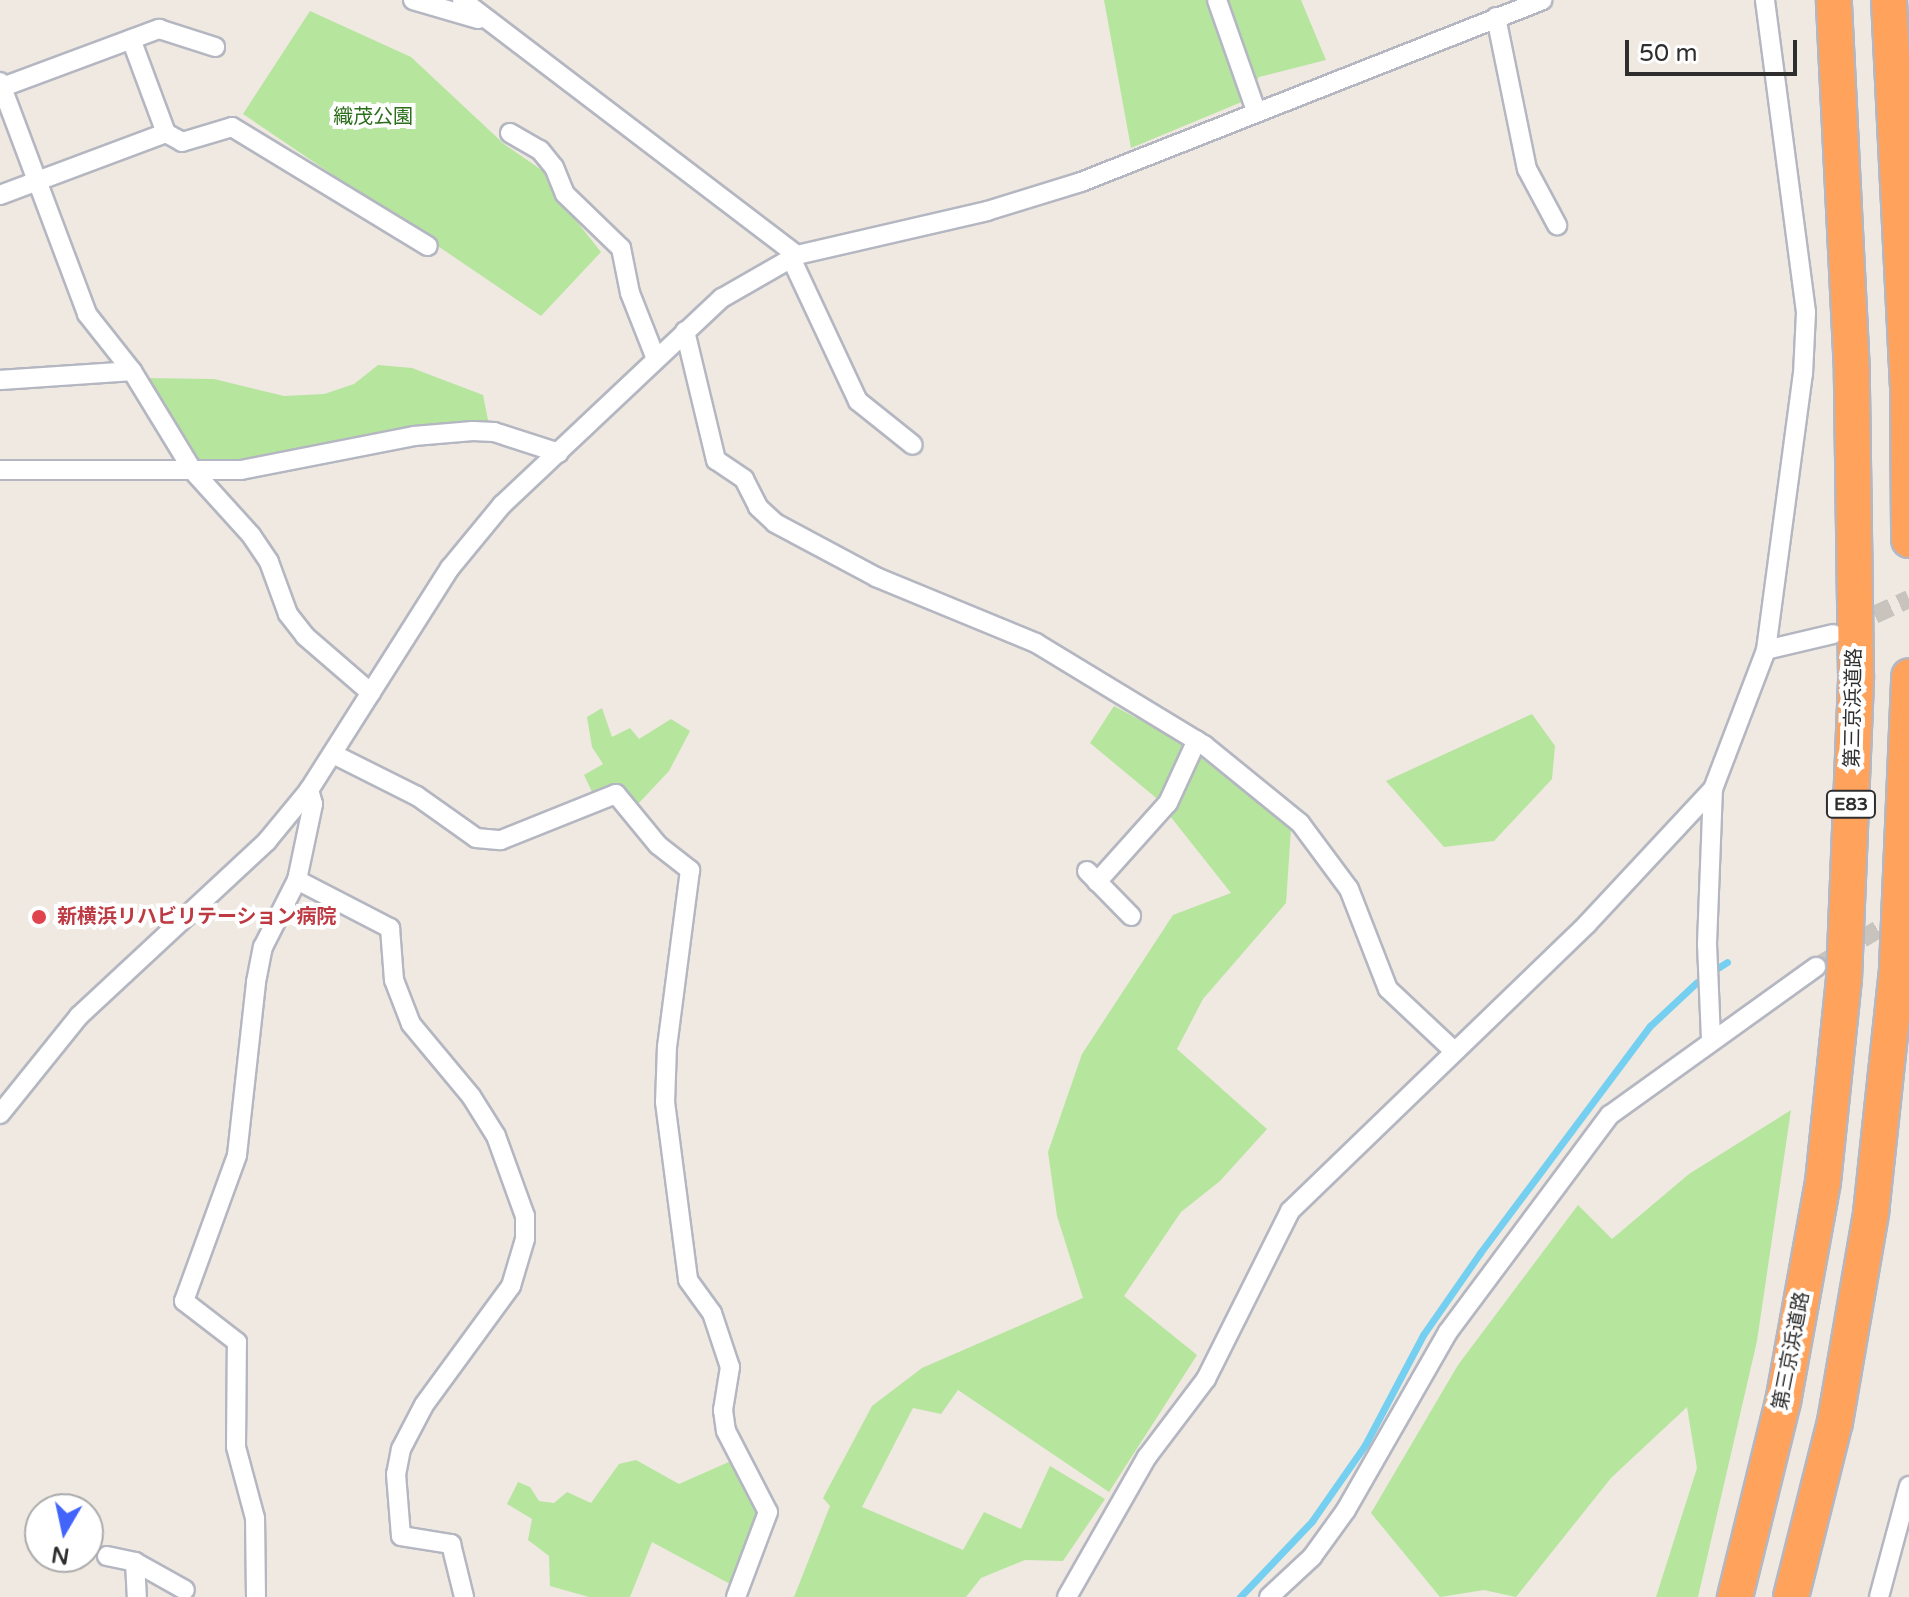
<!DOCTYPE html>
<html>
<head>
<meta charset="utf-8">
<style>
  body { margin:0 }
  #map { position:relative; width:1909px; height:1597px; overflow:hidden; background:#efe9e1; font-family:"Varela Round","Noto Sans JP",sans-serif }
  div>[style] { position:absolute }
  .green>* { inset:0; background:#b6e59e }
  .stream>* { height:7px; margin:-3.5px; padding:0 3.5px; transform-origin:3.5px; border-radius:3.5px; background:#75cff0 }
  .minor-tunnel>* { height:18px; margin-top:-9px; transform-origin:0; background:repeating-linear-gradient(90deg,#c8c4bd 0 18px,transparent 0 27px) }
  .roads { filter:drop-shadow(2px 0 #b4b7c1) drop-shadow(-2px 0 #b4b7c1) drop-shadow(0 2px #b4b7c1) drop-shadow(0 -2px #b4b7c1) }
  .minor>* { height:18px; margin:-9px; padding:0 9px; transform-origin:9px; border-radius:9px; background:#fff }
  .motorway>* { height:34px; margin:-17px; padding:0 17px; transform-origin:17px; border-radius:17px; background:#ffa35c }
  .dots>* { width:22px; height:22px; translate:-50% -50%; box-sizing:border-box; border:4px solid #fff; border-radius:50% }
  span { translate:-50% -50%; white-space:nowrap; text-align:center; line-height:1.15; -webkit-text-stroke:8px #fff; paint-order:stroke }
  .shield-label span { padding:2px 6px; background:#fff; border:2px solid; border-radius:6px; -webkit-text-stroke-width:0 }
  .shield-label { font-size:18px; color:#2e2e2e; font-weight:700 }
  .park-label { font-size:20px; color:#2c6e1b }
  .street-label { font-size:20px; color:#2e2e2e }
  .health-label { font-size:20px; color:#be3a42; font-weight:700 }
  .left { translate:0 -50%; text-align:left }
  .north { position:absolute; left:24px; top:1493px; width:80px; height:80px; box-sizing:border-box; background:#fff; border:2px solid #ababab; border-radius:50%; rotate:189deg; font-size:22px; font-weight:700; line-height:32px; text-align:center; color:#2e2e2e }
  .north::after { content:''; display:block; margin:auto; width:28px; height:36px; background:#4264fb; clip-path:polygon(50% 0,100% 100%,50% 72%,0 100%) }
  .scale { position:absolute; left:1625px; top:40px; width:172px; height:36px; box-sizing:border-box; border:4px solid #2e2e2e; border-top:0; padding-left:10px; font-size:24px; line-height:28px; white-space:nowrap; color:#2e2e2e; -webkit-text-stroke:6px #fff; paint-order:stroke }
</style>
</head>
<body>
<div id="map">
  <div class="green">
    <div style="clip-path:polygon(1104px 0,1301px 0,1326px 60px,1259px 77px,1244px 101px,1131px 148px)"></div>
    <div style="clip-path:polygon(310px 11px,411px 57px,504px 144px,543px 171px,551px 189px,601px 252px,541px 316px,243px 114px)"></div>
    <div style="clip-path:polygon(378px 365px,412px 368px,483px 395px,489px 425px,239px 465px,196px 463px,144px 378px,214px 379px,284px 396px,324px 394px,354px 384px)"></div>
    <div style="clip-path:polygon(1114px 706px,1181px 742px,1291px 829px,1286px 903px,1203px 999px,1177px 1049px,1267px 1129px,1220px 1181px,1181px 1212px,1124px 1296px,1197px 1355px,1109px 1492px,958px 1390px,941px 1414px,913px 1408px,862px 1507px,963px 1550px,984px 1512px,1021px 1529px,1050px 1466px,1105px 1499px,1063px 1561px,1025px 1560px,981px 1578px,966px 1597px,794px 1597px,830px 1506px,823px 1498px,872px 1406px,922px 1368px,1083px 1298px,1057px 1216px,1048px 1152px,1082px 1054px,1173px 915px,1231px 893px,1155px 797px,1090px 743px)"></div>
    <div style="clip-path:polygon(602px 708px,612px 737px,630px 728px,639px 739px,671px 719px,690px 731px,669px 771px,637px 805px,619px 786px,594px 796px,584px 775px,603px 764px,592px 747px,587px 717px)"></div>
    <div style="clip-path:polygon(1532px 714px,1555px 746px,1552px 779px,1494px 841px,1444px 847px,1386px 781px)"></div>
    <div style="clip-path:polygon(1791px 1110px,1757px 1341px,1698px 1597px,1656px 1597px,1697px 1468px,1687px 1407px,1611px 1478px,1516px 1597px,1484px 1590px,1440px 1597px,1371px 1513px,1458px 1365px,1578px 1205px,1612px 1239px,1689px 1174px)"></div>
    <div style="clip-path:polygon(636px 1460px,679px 1484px,731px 1461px,761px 1515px,732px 1585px,652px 1542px,630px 1597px,589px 1597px,550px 1586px,549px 1556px,528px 1540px,532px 1519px,507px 1504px,518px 1482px,530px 1487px,539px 1501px,554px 1503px,567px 1492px,591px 1503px,619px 1464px)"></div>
  </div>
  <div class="stream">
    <div style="left:1716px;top:969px;width:13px;rotate:-32deg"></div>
    <div style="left:1240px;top:1597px;width:105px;rotate:-46.5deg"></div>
    <div style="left:1312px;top:1521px;width:93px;rotate:-55.1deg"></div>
    <div style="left:1365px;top:1445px;width:124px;rotate:-62.2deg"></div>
    <div style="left:1423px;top:1335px;width:100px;rotate:-55.2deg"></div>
    <div style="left:1480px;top:1253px;width:284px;rotate:-53.2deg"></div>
    <div style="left:1650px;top:1026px;width:64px;rotate:-43.1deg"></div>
  </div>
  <div class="minor-tunnel">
    <div style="left:1850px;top:626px;width:65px;rotate:-24.6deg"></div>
    <div style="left:1816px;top:967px;width:102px;rotate:-31.3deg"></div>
  </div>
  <div class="roads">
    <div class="minor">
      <div style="left:413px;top:0;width:68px;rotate:16.3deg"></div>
      <div style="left:462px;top:0;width:421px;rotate:37.3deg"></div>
      <div style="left:1217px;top:0;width:118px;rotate:70.6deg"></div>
      <div style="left:1496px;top:17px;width:155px;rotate:78.5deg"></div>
      <div style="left:1527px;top:169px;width:64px;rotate:61.8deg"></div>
      <div style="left:0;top:82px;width:248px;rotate:69.4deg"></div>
      <div style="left:87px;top:314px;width:73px;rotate:51.7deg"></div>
      <div style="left:132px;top:371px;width:117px;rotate:58.6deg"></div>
      <div style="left:193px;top:471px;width:86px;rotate:47.8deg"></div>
      <div style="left:251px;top:535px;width:32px;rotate:56deg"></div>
      <div style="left:269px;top:562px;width:55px;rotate:69.9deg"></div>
      <div style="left:288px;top:614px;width:28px;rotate:52deg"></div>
      <div style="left:305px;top:636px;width:87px;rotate:40.8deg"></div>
      <div style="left:0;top:88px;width:170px;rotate:-20.4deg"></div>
      <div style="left:159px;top:29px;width:59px;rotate:17.8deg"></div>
      <div style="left:166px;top:133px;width:18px;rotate:29deg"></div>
      <div style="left:182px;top:142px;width:52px;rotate:-16.7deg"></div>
      <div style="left:232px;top:127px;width:229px;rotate:31.3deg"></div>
      <div style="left:510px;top:133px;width:34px;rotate:30deg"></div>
      <div style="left:540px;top:150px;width:22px;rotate:51deg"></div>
      <div style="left:554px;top:167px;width:29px;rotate:68deg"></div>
      <div style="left:565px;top:194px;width:78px;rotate:44deg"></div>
      <div style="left:621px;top:248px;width:46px;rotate:78.7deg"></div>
      <div style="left:630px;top:293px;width:71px;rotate:68.5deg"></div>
      <div style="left:0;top:195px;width:177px;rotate:-20.5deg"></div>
      <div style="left:166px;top:133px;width:100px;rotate:-110.4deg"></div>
      <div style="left:791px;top:258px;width:158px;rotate:64.9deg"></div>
      <div style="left:858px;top:401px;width:70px;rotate:38.7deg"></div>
      <div style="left:685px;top:331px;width:133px;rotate:76.5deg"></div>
      <div style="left:716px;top:460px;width:34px;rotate:34deg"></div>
      <div style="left:744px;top:479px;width:31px;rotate:63deg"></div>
      <div style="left:758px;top:507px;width:23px;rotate:43deg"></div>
      <div style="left:775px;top:523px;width:115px;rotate:28.1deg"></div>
      <div style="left:876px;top:577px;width:173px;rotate:22.4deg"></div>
      <div style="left:1036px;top:643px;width:197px;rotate:31.3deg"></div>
      <div style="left:1204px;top:745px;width:124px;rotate:39.1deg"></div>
      <div style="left:1300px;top:823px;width:82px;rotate:53.4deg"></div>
      <div style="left:1349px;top:889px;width:107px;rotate:68.7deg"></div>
      <div style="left:1388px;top:989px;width:89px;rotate:43.2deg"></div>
      <div style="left:0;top:380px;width:132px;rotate:-3.9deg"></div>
      <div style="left:0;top:470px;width:241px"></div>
      <div style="left:241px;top:470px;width:176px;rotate:-11.1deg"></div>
      <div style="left:414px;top:436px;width:59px;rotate:-4.8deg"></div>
      <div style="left:473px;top:431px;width:21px;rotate:3deg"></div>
      <div style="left:494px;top:432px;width:68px;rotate:17.9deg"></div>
      <div style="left:1766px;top:650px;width:69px;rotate:-13.4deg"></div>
      <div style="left:333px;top:754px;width:94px;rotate:26.6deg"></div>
      <div style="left:417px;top:796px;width:72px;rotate:35.4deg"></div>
      <div style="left:476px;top:838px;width:25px;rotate:5deg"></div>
      <div style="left:501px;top:840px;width:124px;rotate:-21.8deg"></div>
      <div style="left:616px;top:794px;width:66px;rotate:50.5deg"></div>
      <div style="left:658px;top:845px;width:41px;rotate:38deg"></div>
      <div style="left:690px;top:870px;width:177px;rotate:97.4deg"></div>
      <div style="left:667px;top:1046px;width:56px;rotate:92deg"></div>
      <div style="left:665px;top:1102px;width:179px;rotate:82.6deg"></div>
      <div style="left:688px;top:1280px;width:41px;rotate:54deg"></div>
      <div style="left:712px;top:1313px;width:57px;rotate:71.6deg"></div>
      <div style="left:730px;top:1367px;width:44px;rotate:99.2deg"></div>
      <div style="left:723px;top:1410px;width:21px;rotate:82deg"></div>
      <div style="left:726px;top:1431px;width:91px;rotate:62.6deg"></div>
      <div style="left:768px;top:1512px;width:91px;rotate:110.6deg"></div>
      <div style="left:1087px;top:871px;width:63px;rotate:45.6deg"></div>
      <div style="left:297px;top:880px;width:105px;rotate:27.3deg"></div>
      <div style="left:390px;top:928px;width:52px;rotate:85.6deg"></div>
      <div style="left:394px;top:980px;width:47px;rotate:68.9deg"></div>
      <div style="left:411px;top:1024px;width:94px;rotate:50.2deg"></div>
      <div style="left:471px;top:1096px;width:47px;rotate:58deg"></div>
      <div style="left:496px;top:1136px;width:85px;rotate:70.1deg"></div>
      <div style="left:525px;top:1216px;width:23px;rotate:90deg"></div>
      <div style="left:525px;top:1239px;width:49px;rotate:106.6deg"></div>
      <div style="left:511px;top:1286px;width:147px;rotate:126.2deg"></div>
      <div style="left:424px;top:1405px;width:50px;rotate:117.6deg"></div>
      <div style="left:401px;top:1449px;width:25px;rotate:101deg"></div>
      <div style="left:396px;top:1474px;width:62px;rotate:85.4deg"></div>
      <div style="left:401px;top:1536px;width:51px;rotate:9.1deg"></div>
      <div style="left:451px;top:1544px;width:55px;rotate:76.2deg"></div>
      <div style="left:1097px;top:882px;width:106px;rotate:-48.1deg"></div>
      <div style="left:1168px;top:803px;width:69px;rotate:-65.3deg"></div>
      <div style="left:1711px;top:1039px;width:95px;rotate:-92.4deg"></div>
      <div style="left:1707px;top:944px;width:155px;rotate:-87.8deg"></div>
      <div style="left:1713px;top:789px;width:149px;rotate:-69.1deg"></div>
      <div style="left:1766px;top:650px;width:278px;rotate:-82.4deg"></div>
      <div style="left:1803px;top:374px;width:62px;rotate:-87.2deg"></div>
      <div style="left:1806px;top:312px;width:315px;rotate:-97.5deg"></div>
      <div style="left:0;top:1114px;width:126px;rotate:-51.1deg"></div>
      <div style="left:79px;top:1016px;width:257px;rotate:-42.9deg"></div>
      <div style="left:267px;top:841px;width:66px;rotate:-50.5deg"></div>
      <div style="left:309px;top:790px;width:263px;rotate:-57.6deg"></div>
      <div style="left:450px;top:568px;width:82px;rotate:-50.5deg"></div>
      <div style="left:502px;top:505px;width:302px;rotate:-43.3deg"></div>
      <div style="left:722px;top:298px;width:86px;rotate:-29.8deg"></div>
      <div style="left:797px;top:255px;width:195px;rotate:-13deg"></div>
      <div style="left:987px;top:211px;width:98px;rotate:-17.1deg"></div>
      <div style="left:1081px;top:182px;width:496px;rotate:-21.5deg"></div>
      <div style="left:107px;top:1556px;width:29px;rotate:12deg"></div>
      <div style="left:135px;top:1562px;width:57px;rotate:29.2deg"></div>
      <div style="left:135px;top:1562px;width:35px;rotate:87deg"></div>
      <div style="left:256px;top:1597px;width:79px;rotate:-90.7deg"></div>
      <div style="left:255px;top:1518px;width:73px;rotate:-105deg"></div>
      <div style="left:236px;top:1447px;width:105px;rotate:-89.5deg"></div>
      <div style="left:237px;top:1342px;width:67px;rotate:-142.3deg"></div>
      <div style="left:184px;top:1301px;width:155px;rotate:-70deg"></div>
      <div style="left:237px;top:1155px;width:174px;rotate:-83.7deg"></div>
      <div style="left:256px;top:982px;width:36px;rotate:-79deg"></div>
      <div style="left:263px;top:947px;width:75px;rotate:-63.1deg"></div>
      <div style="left:297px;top:880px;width:78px;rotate:-78.1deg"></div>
      <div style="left:313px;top:804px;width:15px;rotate:-106deg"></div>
      <div style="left:1067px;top:1597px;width:161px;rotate:-60.3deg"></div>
      <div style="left:1147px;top:1457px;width:98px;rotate:-52.9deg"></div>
      <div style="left:1206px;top:1379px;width:188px;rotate:-63.4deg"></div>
      <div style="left:1290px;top:1211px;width:413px;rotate:-44deg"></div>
      <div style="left:1587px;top:924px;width:185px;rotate:-47deg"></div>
      <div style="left:1269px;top:1597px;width:59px;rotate:-42.9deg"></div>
      <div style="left:1312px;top:1557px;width:58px;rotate:-54.1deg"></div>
      <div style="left:1346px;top:1510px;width:205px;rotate:-60.2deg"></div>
      <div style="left:1448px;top:1332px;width:271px;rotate:-53.3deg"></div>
      <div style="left:1610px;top:1115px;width:254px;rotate:-35.7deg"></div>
      <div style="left:1879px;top:1597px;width:115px;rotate:-74.9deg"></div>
    </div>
    <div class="motorway">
      <div style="left:1889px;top:0;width:385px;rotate:87.2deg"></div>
      <div style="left:1908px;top:385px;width:155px;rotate:89.6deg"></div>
      <div style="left:1735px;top:1597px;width:201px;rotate:-76.2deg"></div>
      <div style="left:1783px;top:1402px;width:224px;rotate:-79.7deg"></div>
      <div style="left:1823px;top:1182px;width:204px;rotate:-84.1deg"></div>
      <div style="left:1844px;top:979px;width:304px;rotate:-87.7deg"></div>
      <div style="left:1856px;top:675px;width:302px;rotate:-90.8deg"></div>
      <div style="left:1852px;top:373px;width:373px;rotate:-92.8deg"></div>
      <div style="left:1791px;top:1597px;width:180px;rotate:-75.9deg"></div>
      <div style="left:1835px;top:1422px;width:212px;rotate:-80.2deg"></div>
      <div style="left:1871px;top:1213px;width:246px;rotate:-83.9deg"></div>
      <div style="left:1897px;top:968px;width:292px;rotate:-87.6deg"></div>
    </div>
  </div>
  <div class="dots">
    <div style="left:39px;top:917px;background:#e0444e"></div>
  </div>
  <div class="shield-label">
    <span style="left:1851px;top:804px">E83</span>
  </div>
  <div class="park-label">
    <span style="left:373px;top:117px">織茂公園</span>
  </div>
  <div class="street-label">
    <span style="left:1854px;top:708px;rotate:-89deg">第三京浜道路</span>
    <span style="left:1792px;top:1351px;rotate:-79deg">第三京浜道路</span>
  </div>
  <div class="health-label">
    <span class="left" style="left:57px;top:917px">新横浜リハビリテーション病院</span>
  </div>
  <div class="north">N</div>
  <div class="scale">50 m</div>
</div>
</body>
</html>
